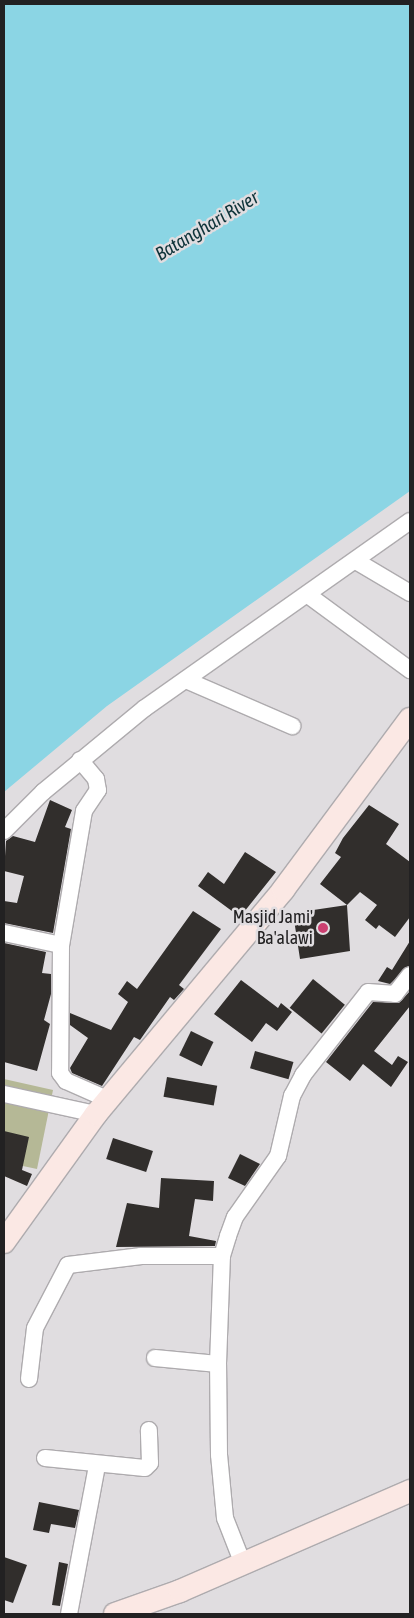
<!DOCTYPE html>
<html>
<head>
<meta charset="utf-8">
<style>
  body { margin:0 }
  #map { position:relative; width:414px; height:1618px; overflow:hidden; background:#e0dde0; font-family:"Asap Condensed",sans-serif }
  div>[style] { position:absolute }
  .green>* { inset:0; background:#b5b896 }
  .water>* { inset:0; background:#8bd5e4 }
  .building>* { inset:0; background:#312e2c; transform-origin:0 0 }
  .roads { filter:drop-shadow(1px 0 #aeabae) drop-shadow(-1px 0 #aeabae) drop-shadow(0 1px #aeabae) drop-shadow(0 -1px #aeabae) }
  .street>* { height:16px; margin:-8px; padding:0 8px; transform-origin:8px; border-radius:8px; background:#fff }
  .secondary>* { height:22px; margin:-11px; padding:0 11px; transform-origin:11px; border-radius:11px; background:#fbe8e4 }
  .dots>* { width:14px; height:14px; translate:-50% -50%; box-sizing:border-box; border:2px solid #e0dde0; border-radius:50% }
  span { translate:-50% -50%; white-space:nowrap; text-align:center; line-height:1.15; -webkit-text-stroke:5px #e0dde0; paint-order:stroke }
  .poi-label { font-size:18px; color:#222122 }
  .right { translate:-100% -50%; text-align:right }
  .water-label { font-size:19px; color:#0e3339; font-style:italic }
  .frame { position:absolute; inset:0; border:5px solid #222122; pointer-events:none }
</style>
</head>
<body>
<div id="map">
  <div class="green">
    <div style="clip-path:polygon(4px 1079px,53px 1090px,37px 1169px,4px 1162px)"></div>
  </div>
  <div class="water">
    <div style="clip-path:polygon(4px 4px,410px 4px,410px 491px,107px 706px,4px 792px)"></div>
  </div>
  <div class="building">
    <div style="clip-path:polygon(50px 800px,72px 810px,65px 827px,71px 829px,53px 933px,4px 923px,4px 901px,17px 903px,24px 876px,4px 871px,6px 841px,13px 836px,35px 842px)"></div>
    <div style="clip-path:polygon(369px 805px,399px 824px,386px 844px,410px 862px,410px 917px,395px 937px,379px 925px,376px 929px,365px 920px,377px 905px,360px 892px,347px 905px,350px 951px,300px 959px,293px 913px,347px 905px,320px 884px,341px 857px,335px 853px,343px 838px)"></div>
    <div style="clip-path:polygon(245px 852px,276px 872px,240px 917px,198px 886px,208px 872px,224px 884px)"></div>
    <div style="clip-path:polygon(193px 911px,221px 929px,179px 985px,184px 989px,174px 1000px,170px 997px,140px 1040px,134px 1037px,102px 1086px,72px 1073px,70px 1068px,88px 1038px,70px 1025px,70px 1013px,111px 1030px,128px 1002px,118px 994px,127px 981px,137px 989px)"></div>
    <div style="clip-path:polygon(410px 941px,410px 965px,390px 984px,378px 981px,387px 967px,392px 970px)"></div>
    <div style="clip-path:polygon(4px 943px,46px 952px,42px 973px,51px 974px,51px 994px,44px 1020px,50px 1024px,37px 1071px,4px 1062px)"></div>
    <div style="left:313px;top:979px;width:41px;height:37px;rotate:39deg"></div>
    <div style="clip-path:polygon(241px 980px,278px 1008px,281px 1003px,292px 1012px,277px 1031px,266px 1023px,252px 1042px,214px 1014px)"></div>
    <div style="clip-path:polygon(410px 991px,410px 1006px,374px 1051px,392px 1065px,398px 1056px,408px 1062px,391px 1087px,363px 1064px,350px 1081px,326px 1062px,373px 1002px,399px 1003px)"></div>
    <div style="left:191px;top:1031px;width:25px;height:27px;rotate:26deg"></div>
    <div style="left:255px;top:1051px;width:40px;height:18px;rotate:16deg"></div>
    <div style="left:167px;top:1077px;width:51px;height:20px;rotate:10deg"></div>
    <div style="clip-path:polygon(4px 1131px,29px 1137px,22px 1170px,32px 1174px,27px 1186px,4px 1176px)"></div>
    <div style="left:113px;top:1138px;width:42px;height:22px;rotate:18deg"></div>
    <div style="clip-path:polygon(240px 1154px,260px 1164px,245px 1186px,228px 1178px)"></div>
    <div style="clip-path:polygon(161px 1178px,214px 1181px,213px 1201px,195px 1199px,189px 1236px,216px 1241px,215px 1246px,116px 1247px,127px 1203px,159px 1208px)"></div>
    <div style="clip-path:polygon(39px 1502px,79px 1510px,75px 1528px,51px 1524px,49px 1533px,33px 1530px)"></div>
    <div style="clip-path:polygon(4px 1557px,27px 1565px,13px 1603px,4px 1600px)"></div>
    <div style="clip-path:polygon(59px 1562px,68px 1564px,60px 1606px,52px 1605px)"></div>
  </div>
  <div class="roads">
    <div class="street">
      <div style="left:356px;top:561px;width:63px;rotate:30.7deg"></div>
      <div style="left:308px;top:595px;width:127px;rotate:36.3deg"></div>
      <div style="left:186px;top:680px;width:116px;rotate:23.5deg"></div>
      <div style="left:80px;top:760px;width:25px;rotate:50deg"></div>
      <div style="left:96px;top:779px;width:11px;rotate:80deg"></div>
      <div style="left:98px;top:790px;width:25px;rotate:124deg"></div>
      <div style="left:84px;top:811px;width:136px;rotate:99.7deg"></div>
      <div style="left:61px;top:945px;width:128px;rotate:90.4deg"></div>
      <div style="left:60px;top:1073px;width:10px;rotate:53deg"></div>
      <div style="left:66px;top:1081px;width:45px;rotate:23.7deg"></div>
      <div style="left:4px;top:831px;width:55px;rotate:-45deg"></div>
      <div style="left:43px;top:792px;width:132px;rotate:-39.5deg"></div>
      <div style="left:145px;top:708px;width:324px;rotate:-35.2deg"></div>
      <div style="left:4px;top:933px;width:58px;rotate:11.9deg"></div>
      <div style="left:4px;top:1094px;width:94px;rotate:12.3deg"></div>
      <div style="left:155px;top:1358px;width:63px;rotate:5.4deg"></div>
      <div style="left:29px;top:1379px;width:51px;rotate:-83.3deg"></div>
      <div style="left:35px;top:1328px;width:71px;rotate:-62.4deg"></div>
      <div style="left:68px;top:1265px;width:74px;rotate:-7deg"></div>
      <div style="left:141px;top:1256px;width:81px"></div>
      <div style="left:45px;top:1458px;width:100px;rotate:5.7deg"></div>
      <div style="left:145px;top:1468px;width:7px;rotate:-45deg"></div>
      <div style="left:150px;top:1463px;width:33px;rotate:-92deg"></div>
      <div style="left:243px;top:1564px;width:49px;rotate:-111.4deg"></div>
      <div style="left:225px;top:1518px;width:63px;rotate:-95.4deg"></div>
      <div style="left:219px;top:1455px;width:91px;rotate:-90.6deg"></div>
      <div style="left:218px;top:1364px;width:108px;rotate:-87.9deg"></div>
      <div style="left:222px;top:1256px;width:21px;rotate:-73deg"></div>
      <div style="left:228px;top:1236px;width:20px;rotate:-70deg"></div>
      <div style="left:235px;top:1217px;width:75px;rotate:-54.8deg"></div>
      <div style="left:278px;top:1156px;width:62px;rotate:-76.9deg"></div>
      <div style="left:292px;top:1096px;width:24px;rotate:-62deg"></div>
      <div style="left:303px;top:1075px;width:105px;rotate:-51.9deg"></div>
      <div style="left:368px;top:992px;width:27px;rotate:4deg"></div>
      <div style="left:395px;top:994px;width:24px;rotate:-52deg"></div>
      <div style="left:69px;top:1614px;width:151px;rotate:-79.3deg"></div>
    </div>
    <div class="secondary">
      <div style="left:4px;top:1242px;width:158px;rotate:-54.3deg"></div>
      <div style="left:96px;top:1114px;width:292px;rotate:-50.1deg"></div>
      <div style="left:283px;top:890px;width:213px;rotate:-53.4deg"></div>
      <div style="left:115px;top:1614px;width:69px;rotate:-19.5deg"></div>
      <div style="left:180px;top:1591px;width:251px;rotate:-23.5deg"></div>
    </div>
  </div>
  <div class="dots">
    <div style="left:323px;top:928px;background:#cc3f70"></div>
  </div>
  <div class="poi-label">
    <span class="right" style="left:313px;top:928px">Masjid Jami'<br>Ba'alawi</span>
  </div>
  <div class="water-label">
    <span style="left:207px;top:226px;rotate:-31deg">Batanghari River</span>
  </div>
  <div class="frame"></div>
</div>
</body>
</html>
